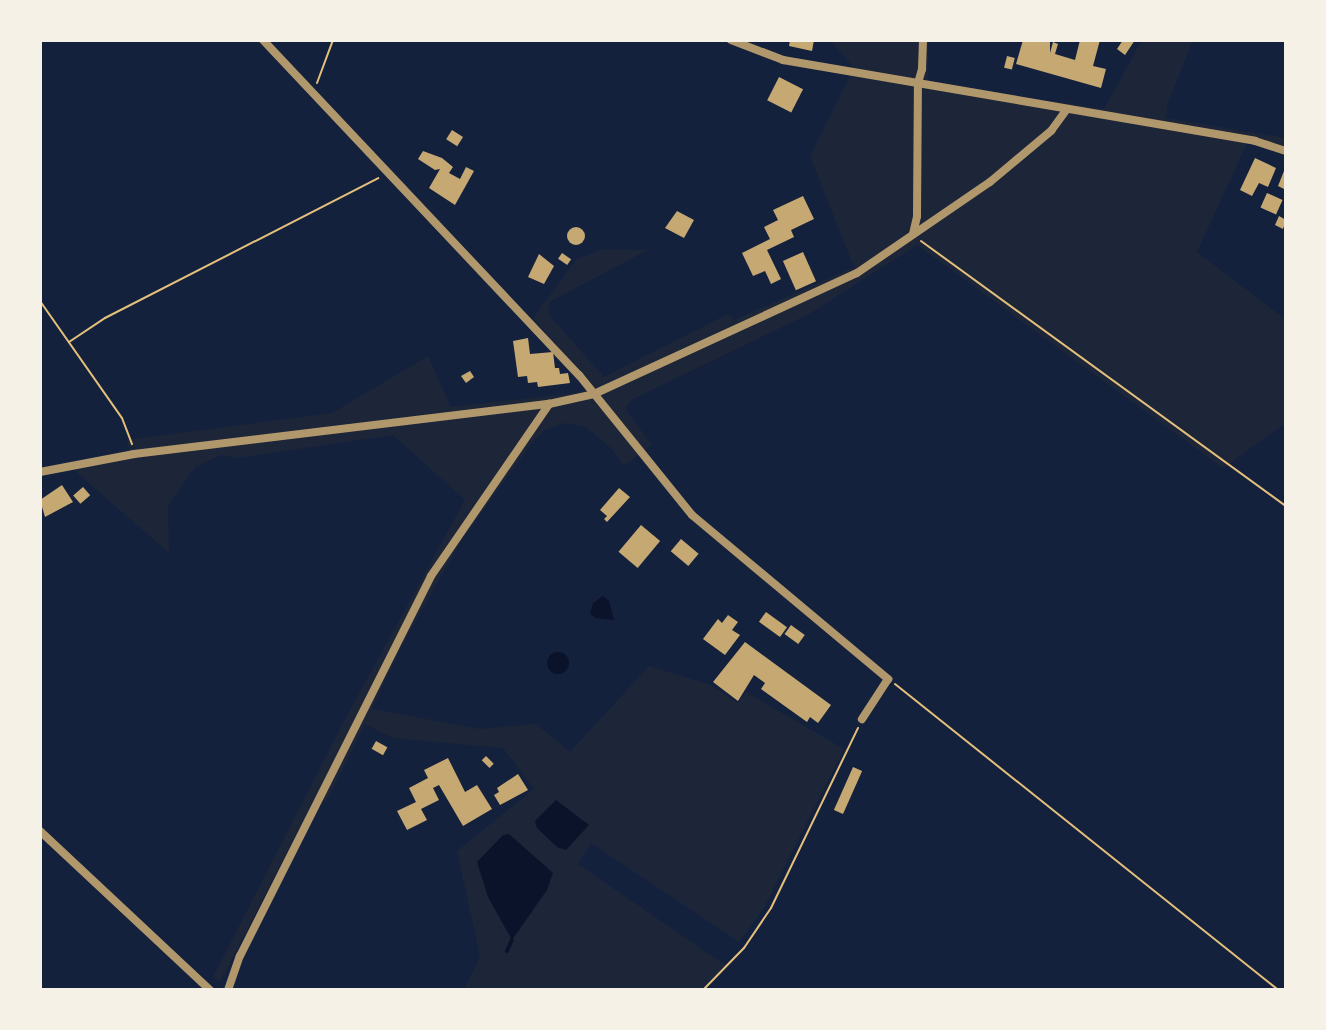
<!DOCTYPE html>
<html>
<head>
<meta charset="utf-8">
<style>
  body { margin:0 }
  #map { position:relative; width:1326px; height:1030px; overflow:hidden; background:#14213d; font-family:"Exo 2",sans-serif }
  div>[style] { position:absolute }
  .green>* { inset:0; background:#1d2539 }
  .water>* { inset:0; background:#0b132b }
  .round { border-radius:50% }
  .stream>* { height:4px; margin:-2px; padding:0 2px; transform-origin:2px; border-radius:2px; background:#0b132b }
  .building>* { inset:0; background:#c6a872; transform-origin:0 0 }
  .path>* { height:2px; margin:-1px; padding:0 1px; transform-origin:1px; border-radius:1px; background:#e5c07b }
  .minor>* { height:8px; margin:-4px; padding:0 4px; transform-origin:4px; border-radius:4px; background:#b1986c }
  span { translate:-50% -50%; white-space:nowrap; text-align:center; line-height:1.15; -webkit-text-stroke:8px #f6f1e7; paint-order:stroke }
  .frame { position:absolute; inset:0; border:42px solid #f6f1e7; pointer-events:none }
</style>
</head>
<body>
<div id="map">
  <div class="green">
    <div style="clip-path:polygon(830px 40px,928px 40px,928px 82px,1104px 109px,1142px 40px,1193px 40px,1168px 103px,1166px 118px,1286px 138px,1286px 154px,1247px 143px,1197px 252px,1286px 320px,1286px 423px,1223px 468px,917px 245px,809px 314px,633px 399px,625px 408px,652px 445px,624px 466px,611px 448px,586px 427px,566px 423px,545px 430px,532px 443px,463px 538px,402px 645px,372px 709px,480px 729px,536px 724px,570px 752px,649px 666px,711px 685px,738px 703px,746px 692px,844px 749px,765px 906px,739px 942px,591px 843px,578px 864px,725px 965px,700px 990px,464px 990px,480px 957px,457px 851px,534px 789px,503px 748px,393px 738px,365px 724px,326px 802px,316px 795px,221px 981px,213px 977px,343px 723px,465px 500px,393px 435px,237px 458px,221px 455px,195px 467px,168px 506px,169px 553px,74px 470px,130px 459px,127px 440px,332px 413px,428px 356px,451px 407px,575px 393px,593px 388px,533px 318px,577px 259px,603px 249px,648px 250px,549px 302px,550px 316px,604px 377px,728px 314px,734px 320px,854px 267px,810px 156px,854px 68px)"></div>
  </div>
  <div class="water">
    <div style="clip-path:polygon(603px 596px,609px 601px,614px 620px,596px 618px,590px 614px,593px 603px)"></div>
    <div class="round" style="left:547px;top:652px;width:22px;height:22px"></div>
    <div style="clip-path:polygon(556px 800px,589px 825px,566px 850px,557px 847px,537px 828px,535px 821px)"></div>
    <div style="clip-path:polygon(509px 834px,553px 873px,547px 890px,512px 940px,488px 897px,477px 862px,503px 835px)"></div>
  </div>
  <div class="stream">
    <div style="left:507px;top:951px;width:12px;rotate:-66deg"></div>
  </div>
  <div class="building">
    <div style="clip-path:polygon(790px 40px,814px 40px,812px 51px,789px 46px)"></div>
    <div style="clip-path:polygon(1023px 40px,1050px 42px,1050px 53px,1053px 42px,1058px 44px,1055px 54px,1075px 60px,1080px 40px,1100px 40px,1093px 66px,1106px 69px,1101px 88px,1016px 64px)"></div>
    <div style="clip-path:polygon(1123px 40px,1135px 40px,1125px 55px,1117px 49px)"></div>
    <div style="left:1007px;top:56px;width:8px;height:12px;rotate:14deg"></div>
    <div style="left:779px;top:77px;width:27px;height:26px;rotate:27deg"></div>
    <div style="left:452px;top:130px;width:13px;height:11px;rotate:32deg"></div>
    <div style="clip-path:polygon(423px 151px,442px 158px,453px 167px,449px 173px,460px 179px,466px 167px,474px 171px,455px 205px,429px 188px,440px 169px,435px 170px,418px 159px)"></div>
    <div style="clip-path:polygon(1255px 158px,1276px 168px,1268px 187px,1259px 183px,1252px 196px,1240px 190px)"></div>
    <div style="clip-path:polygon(1286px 166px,1286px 190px,1278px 186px)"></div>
    <div style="left:1267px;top:193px;width:17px;height:16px;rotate:24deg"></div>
    <div style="clip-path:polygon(803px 196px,814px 219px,791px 230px,794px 237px,767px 250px,781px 279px,771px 284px,765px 271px,753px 276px,742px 253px,770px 239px,764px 227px,778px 220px,773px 210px)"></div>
    <div style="clip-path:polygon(677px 211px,694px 220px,684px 238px,665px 228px)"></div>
    <div style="clip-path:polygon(1279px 216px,1286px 220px,1283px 229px,1275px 225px)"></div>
    <div class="round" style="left:567px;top:227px;width:18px;height:18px"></div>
    <div style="left:803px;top:252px;width:32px;height:22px;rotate:66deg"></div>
    <div style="left:562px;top:253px;width:11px;height:7px;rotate:34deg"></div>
    <div style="clip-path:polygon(539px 254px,554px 266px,544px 284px,528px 277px)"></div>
    <div style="clip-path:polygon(528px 338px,530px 354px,553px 352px,555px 368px,559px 368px,560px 374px,568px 373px,570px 383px,538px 387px,537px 382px,528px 383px,527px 376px,518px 377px,513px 341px)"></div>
    <div style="clip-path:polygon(470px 371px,474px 377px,466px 383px,461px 376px)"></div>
    <div style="clip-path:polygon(62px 485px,73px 502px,45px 517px,40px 500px)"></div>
    <div style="left:83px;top:487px;width:11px;height:13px;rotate:49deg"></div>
    <div style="clip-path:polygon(619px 488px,630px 497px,607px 522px,604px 519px,607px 516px,600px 510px)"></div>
    <div style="left:641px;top:525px;width:25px;height:35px;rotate:40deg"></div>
    <div style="left:681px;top:539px;width:23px;height:16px;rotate:40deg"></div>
    <div style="left:766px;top:612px;width:26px;height:12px;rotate:36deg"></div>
    <div style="clip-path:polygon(728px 615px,738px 622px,732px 630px,740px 635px,725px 655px,703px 639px,718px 619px,722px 623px)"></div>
    <div style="left:791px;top:625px;width:17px;height:11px;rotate:36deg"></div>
    <div style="clip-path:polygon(745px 642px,831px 705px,818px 723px,810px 717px,807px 722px,761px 689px,765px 683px,754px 675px,738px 701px,713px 682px)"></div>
    <div style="left:376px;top:741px;width:13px;height:9px;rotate:29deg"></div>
    <div style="left:486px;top:756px;width:11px;height:6px;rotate:45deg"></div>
    <div style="clip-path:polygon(448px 758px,465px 792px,477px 785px,492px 809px,463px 826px,439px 785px,433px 788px,439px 800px,421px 809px,427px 820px,407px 830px,397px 811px,416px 802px,409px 788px,428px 778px,424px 770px)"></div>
    <div style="left:853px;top:767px;width:10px;height:47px;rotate:24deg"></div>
    <div style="clip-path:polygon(518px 774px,528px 790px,500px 805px,494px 795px,499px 792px,497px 788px)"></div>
  </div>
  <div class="path">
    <div style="left:317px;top:83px;width:46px;rotate:-69.6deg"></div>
    <div style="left:921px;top:241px;width:451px;rotate:36deg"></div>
    <div style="left:40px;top:301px;width:143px;rotate:55deg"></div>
    <div style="left:122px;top:418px;width:28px;rotate:69deg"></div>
    <div style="left:69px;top:342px;width:43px;rotate:-33.7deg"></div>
    <div style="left:105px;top:318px;width:307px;rotate:-27.1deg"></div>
    <div style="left:895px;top:684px;width:491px;rotate:38.6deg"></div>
    <div style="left:703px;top:990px;width:59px;rotate:-45.7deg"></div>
    <div style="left:744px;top:948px;width:48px;rotate:-56deg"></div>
    <div style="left:771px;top:908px;width:200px;rotate:-64.2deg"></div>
  </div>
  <div class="minor">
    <div style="left:263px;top:40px;width:461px;rotate:46.7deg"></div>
    <div style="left:579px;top:375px;width:180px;rotate:51.1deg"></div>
    <div style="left:692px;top:515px;width:256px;rotate:39.9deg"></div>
    <div style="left:888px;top:679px;width:48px;rotate:123deg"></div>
    <div style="left:731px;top:40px;width:56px;rotate:21deg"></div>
    <div style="left:783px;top:60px;width:479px;rotate:9.7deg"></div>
    <div style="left:1255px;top:141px;width:33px;rotate:18deg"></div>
    <div style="left:913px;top:234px;width:18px;rotate:-77deg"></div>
    <div style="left:917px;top:216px;width:133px;rotate:-89.6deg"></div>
    <div style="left:918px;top:83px;width:15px;rotate:-74deg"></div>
    <div style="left:922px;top:69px;width:29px;rotate:-88deg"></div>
    <div style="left:40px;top:472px;width:96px;rotate:-10.8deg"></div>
    <div style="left:134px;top:454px;width:418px;rotate:-6.9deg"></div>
    <div style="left:549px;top:404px;width:46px;rotate:-12.5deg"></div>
    <div style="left:594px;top:394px;width:289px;rotate:-24.7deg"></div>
    <div style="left:857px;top:273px;width:161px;rotate:-34.4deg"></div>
    <div style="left:990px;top:182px;width:80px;rotate:-39.9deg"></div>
    <div style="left:1051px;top:131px;width:27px;rotate:-54deg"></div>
    <div style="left:40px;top:831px;width:233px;rotate:43.1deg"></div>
    <div style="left:228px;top:990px;width:36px;rotate:-71deg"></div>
    <div style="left:240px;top:956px;width:425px;rotate:-63.3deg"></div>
    <div style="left:431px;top:576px;width:209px;rotate:-55.5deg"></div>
  </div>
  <div class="frame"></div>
</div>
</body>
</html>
